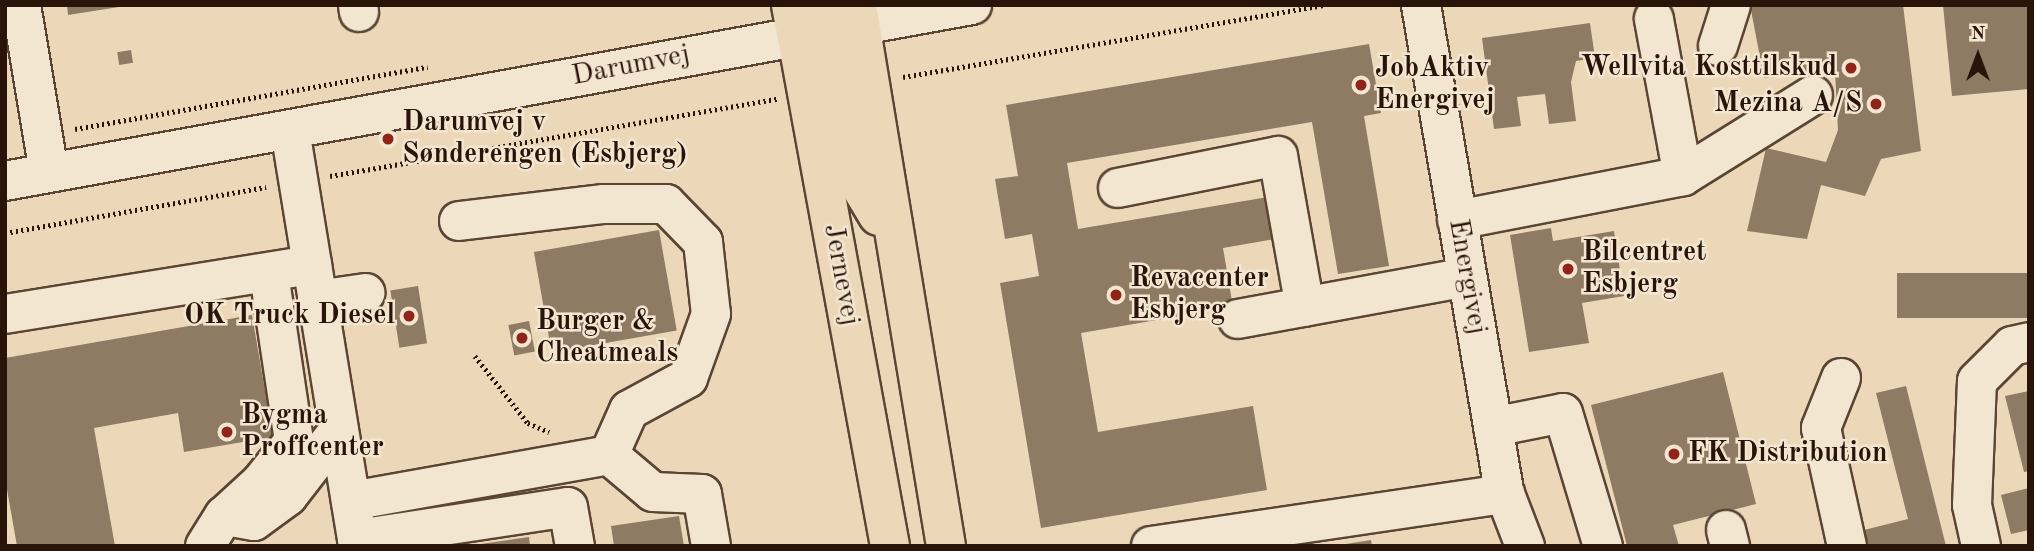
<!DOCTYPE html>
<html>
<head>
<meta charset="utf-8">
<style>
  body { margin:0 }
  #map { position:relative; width:2034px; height:551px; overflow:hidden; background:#ecd8b8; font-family:"Old Standard TT",serif }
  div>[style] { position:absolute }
  .building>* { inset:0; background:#8f7a64; transform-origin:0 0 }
  .path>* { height:4.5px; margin-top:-2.25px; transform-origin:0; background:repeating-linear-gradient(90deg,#2a1409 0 2px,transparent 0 5.5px) }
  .roads { filter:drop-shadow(2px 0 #5a4535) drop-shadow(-2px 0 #5a4535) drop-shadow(0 2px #5a4535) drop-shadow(0 -2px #5a4535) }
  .minor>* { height:38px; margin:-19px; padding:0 19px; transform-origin:19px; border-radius:19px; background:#f3e6d1 }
  .major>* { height:38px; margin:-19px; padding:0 19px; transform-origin:19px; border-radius:19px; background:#ecd8b8 }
  .dots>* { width:19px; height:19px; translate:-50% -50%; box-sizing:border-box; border:4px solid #f3e6d1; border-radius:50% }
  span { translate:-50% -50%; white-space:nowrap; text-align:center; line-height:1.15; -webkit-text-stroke:5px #f3e6d1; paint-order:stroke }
  .street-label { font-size:28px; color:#2a1409 }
  .poi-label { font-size:28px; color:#2a1409; font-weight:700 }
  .right { translate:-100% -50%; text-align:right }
  .left { translate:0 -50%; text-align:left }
  .frame { position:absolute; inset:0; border:7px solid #2a1409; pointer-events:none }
  .north { position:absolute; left:1943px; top:21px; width:70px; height:70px; -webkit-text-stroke:5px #f3e6d1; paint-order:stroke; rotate:0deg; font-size:19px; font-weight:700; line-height:28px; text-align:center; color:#2a1409 }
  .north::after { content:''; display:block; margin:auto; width:24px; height:32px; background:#2a1409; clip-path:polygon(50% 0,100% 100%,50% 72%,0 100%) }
</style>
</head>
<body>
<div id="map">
  <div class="building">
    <div style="clip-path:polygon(67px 5px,119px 5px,119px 7px,68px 15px)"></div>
    <div style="clip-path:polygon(1750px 5px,1903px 5px,1921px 151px,1881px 159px,1865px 196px,1821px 185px,1807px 239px,1747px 231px,1766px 148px,1826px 162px,1838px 130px,1835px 72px,1764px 78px)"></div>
    <div style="clip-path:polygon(1943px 5px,2029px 5px,2029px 89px,1952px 96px)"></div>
    <div style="clip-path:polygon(1590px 23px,1595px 58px,1576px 61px,1571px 82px,1576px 121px,1549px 124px,1545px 94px,1517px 97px,1521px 126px,1494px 129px,1482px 38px)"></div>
    <div style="clip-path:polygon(1369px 44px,1381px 113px,1364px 116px,1389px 266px,1338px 274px,1312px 122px,1067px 163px,1078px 229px,1268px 197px,1275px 239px,1223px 248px,1233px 307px,1081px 333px,1098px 432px,1253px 406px,1267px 490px,1041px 528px,1000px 283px,1039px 276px,1032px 234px,1005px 239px,995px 179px,1018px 176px,1006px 105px)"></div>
    <div style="left:131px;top:50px;width:13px;height:14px;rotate:81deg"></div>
    <div style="clip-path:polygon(1551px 228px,1553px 241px,1614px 231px,1624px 296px,1582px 303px,1589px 343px,1529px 352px,1510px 235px)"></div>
    <div style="left:659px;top:230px;width:102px;height:127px;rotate:80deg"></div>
    <div style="left:2029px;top:273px;width:45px;height:132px;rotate:90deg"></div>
    <div style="left:418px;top:286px;width:58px;height:28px;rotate:81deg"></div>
    <div style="clip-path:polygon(252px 315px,273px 437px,184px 452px,178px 413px,94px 428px,115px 546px,17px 546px,5px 478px,5px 358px)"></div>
    <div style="left:529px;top:321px;width:31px;height:21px;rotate:79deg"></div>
    <div style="clip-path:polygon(1723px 372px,1756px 504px,1673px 525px,1679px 546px,1627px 546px,1591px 405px)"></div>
    <div style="clip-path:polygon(1906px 386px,1946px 546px,1860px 546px,1856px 532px,1908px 519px,1876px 393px)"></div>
    <div style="clip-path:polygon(2029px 391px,2029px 471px,2024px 472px,2005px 396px)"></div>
    <div style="clip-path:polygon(2029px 488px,2029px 530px,2011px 534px,2001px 495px)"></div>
    <div style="clip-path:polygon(679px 516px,684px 546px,614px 546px,611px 526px)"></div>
    <div style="clip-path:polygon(529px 537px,530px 546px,481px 546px,481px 544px)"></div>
    <div style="clip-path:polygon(1371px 540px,1372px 546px,1346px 546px,1346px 544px)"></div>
  </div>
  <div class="path">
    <div style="left:903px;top:77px;width:428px;rotate:-9.7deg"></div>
    <div style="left:75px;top:129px;width:358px;rotate:-10deg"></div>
    <div style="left:330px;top:176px;width:454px;rotate:-9.8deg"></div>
    <div style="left:5px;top:233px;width:265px;rotate:-10deg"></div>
    <div style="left:475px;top:356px;width:85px;rotate:51.7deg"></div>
    <div style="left:528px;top:423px;width:23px;rotate:23deg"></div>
  </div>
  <div class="roads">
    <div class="minor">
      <div style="left:21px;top:5px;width:170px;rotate:80.5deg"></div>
      <div style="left:358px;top:5px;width:7px;rotate:82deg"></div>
      <div style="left:1421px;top:5px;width:496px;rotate:80.3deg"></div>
      <div style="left:1505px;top:494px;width:56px;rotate:69deg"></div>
      <div style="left:1718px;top:46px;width:43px;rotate:-72.4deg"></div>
      <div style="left:290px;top:130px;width:422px;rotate:80.7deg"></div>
      <div style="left:1683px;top:176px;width:153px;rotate:-31.9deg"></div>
      <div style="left:5px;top:181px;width:983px;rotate:-10.32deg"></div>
      <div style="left:1118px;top:188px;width:163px;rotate:-11.3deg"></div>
      <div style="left:1278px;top:156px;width:153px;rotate:79.9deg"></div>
      <div style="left:1457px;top:220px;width:230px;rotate:-11deg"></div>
      <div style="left:1683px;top:176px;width:160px;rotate:-100.5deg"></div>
      <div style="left:459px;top:221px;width:146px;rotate:-6.7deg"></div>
      <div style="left:604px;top:204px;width:62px"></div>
      <div style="left:666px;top:204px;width:53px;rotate:45.8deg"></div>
      <div style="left:703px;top:242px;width:72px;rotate:83.7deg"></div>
      <div style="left:711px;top:314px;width:68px;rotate:109.8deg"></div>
      <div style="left:688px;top:378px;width:67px;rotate:151.5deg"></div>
      <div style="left:629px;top:410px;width:49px;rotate:114deg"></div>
      <div style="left:609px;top:455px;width:57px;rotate:40.1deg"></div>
      <div style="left:653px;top:492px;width:49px;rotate:2.3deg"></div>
      <div style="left:702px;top:494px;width:53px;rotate:80.2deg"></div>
      <div style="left:317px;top:300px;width:49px;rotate:-8.3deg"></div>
      <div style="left:5px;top:314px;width:311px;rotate:-9.1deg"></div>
      <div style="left:1238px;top:319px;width:232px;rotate:-10.4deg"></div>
      <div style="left:1841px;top:378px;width:54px;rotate:111.8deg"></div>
      <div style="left:1821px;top:428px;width:121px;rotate:77.6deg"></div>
      <div style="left:1493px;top:427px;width:71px;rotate:-11.3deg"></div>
      <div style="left:1563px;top:413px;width:139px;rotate:73.3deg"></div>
      <div style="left:351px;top:501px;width:262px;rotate:-10.1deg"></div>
      <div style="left:237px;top:518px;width:17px;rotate:10deg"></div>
      <div style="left:254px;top:521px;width:42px;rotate:-36.3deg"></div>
      <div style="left:288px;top:496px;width:83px;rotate:-52.3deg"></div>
      <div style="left:1726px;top:530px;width:16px;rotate:76deg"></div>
      <div style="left:357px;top:539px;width:213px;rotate:-8.6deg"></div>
      <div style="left:568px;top:507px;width:40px;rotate:80deg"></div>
      <div style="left:205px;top:546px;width:36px;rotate:-58deg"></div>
      <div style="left:224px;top:516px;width:50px;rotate:-42.6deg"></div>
      <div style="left:261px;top:482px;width:53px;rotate:-51.2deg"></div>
      <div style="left:294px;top:441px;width:170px;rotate:-98.5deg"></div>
      <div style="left:1151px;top:546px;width:358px;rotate:-8.4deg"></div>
      <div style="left:1981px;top:546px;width:42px;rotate:-102.4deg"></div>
      <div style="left:1972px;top:505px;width:124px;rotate:-87.7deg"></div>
      <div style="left:1977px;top:381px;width:49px;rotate:-45deg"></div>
      <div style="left:2012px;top:346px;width:17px;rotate:-13deg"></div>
    </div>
    <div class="major">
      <div style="left:791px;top:5px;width:550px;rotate:79.63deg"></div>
      <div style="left:823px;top:5px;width:41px;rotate:25.9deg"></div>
      <div style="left:857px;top:5px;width:548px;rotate:80.66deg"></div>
      <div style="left:797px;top:34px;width:42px;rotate:24.1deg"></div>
      <div style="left:835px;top:51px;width:135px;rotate:79.8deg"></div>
      <div style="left:859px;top:184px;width:37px;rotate:59deg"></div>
    </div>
  </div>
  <div class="dots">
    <div style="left:1851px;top:68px;background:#8f2418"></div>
    <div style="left:1361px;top:85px;background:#8f2418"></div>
    <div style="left:1876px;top:104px;background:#8f2418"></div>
    <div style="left:388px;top:139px;background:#8f2418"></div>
    <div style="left:1568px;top:269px;background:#8f2418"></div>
    <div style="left:1116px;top:295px;background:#8f2418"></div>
    <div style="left:409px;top:316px;background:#8f2418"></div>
    <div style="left:522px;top:338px;background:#8f2418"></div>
    <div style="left:227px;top:432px;background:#8f2418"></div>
    <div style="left:1674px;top:454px;background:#8f2418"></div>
  </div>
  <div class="street-label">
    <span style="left:631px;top:66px;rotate:-11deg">Darumvej</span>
    <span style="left:841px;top:275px;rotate:80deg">Jernevej</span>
    <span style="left:1467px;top:277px;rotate:80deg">Energivej</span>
  </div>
  <div class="poi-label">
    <span class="right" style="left:1837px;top:68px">Wellvita Kosttilskud</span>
    <span class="left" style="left:1375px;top:85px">JobAktiv<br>Energivej</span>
    <span class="right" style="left:1862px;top:104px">Mezina A/S</span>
    <span class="left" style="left:402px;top:139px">Darumvej v<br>Sønderengen (Esbjerg)</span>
    <span class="left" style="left:1582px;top:269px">Bilcentret<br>Esbjerg</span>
    <span class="left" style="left:1130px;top:295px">Revacenter<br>Esbjerg</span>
    <span class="right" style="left:395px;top:316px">OK Truck Diesel</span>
    <span class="left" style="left:536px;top:338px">Burger &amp;<br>Cheatmeals</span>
    <span class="left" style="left:241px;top:432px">Bygma<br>Proffcenter</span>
    <span class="left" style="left:1688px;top:454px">FK Distribution</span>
  </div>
  <div class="frame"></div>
  <div class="north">N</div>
</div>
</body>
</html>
